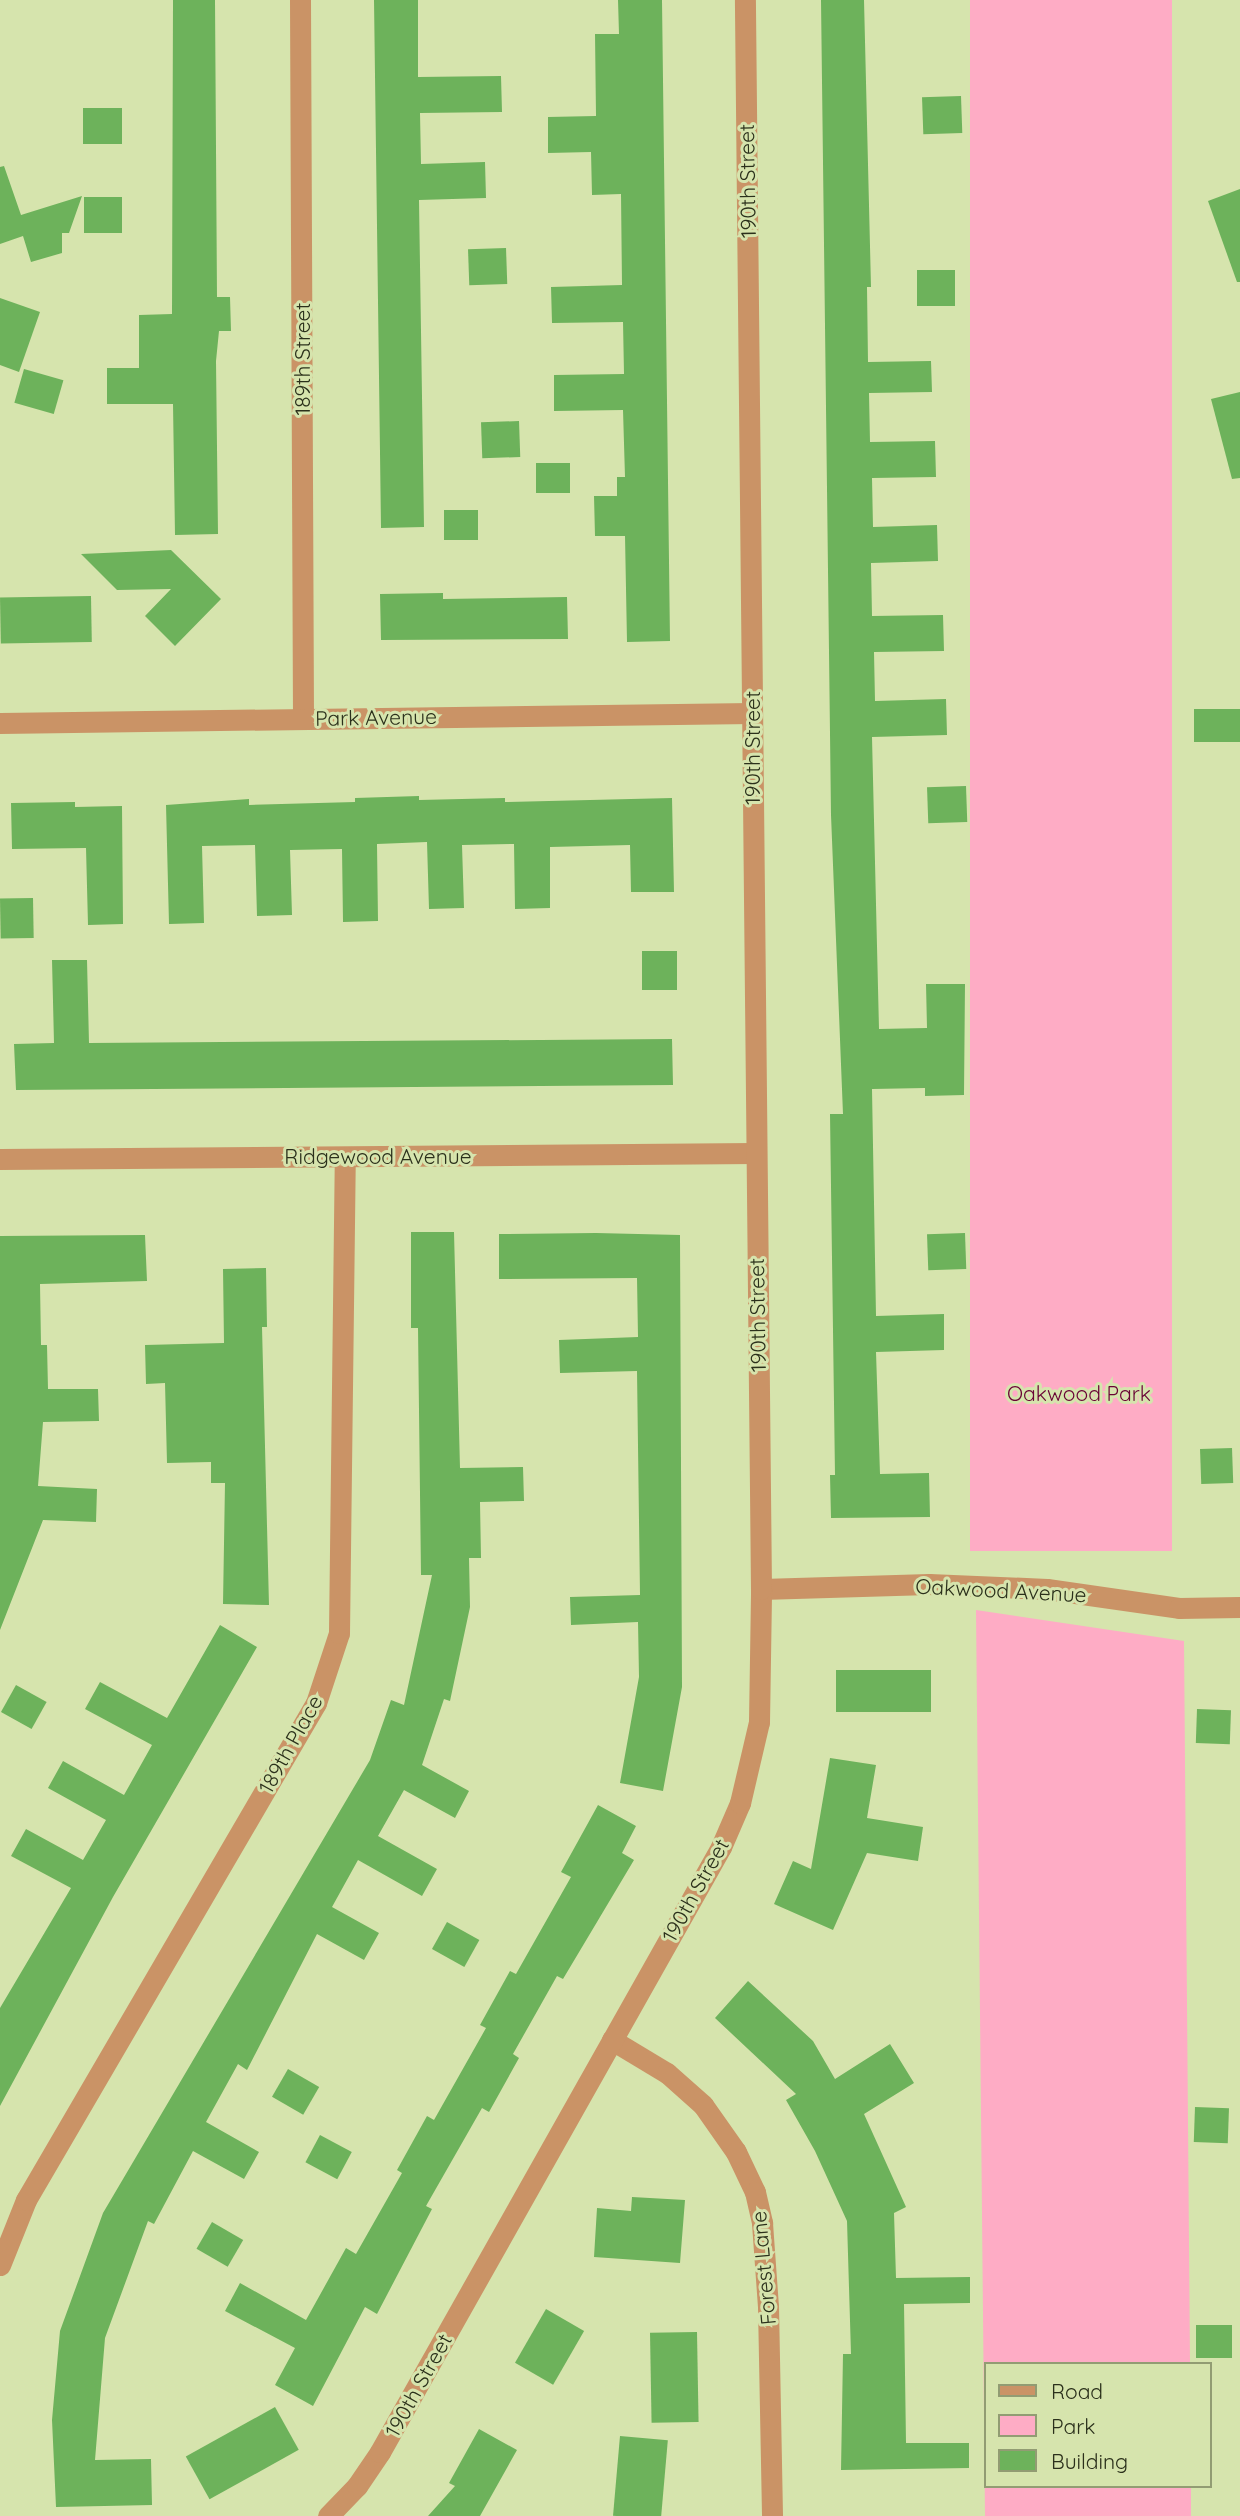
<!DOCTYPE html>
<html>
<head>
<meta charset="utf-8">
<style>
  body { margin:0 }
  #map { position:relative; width:1240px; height:2516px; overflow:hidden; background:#d6e4ad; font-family:Quicksand,sans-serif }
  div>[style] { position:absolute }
  .green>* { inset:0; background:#feacc5; transform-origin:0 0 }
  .building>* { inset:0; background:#6db25b; transform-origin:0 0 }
  .minor>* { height:21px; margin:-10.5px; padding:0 10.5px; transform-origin:10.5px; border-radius:10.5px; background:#ca9366 }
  span { translate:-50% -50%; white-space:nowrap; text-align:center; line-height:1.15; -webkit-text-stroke:6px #d6e4ad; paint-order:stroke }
  .street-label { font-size:21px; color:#2b301b }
  .park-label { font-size:21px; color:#690235 }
  .legend { position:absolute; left:984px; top:2362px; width:228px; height:126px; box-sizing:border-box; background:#d6e4ad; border:2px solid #929c73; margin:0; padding:9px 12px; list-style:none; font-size:21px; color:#2b301b }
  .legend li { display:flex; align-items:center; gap:14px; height:35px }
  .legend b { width:35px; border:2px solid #929c73 }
</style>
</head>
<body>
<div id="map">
  <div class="green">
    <div style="left:970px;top:0;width:202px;height:1551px"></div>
    <div style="clip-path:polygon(976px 1610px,1184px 1641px,1190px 2364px,986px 2364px,986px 2486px,1191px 2486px,1191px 2516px,985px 2516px)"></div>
  </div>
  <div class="building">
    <div style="clip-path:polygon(173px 0,215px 0,217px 297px,230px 297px,231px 331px,219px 331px,216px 361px,218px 534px,175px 535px,173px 404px,107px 404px,107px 368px,139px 368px,139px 315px,172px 314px)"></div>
    <div style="clip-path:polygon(374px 0,418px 0,418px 77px,501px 76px,502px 112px,420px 113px,421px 164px,485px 162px,486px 198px,419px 200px,424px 527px,381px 528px)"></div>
    <div style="clip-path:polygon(618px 0,662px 0,670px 641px,627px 642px,625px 536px,595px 536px,594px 496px,617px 496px,617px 477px,625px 477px,623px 410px,554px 411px,554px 375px,624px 374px,623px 322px,552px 323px,551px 287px,622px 285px,621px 194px,592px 195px,591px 152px,548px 153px,548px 117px,596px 116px,595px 34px,619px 34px)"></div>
    <div style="clip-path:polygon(821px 0,864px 0,871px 287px,867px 287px,868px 362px,931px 361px,932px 392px,869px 393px,870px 442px,935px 441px,936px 477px,872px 478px,873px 527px,937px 525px,938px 561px,871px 563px,872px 616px,943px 615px,944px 651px,874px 652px,875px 701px,946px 699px,947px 735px,872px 737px,879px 1029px,927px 1028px,926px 984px,965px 984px,964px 1095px,925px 1096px,925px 1088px,872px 1089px,876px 1316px,944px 1314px,944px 1350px,876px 1352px,880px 1474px,929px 1473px,930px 1517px,831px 1518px,830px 1475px,835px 1475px,830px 1114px,843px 1114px,831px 815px)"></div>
    <div style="left:961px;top:96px;width:37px;height:39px;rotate:88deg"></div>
    <div style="left:83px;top:108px;width:39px;height:36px"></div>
    <div style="clip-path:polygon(4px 166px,21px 215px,82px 196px,69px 233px,62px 233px,62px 253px,31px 262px,23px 236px,0 244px,0 167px)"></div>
    <div style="clip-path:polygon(1240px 189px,1240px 282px,1237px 282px,1208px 201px)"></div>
    <div style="left:84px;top:197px;width:38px;height:36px"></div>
    <div style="left:506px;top:248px;width:36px;height:38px;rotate:88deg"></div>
    <div style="left:917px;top:270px;width:38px;height:36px"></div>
    <div style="clip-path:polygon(0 298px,40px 312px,19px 372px,0 365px)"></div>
    <div style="left:24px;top:369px;width:41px;height:35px;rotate:16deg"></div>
    <div style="clip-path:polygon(1240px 392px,1240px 478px,1232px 479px,1211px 399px)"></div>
    <div style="left:519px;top:421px;width:36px;height:38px;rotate:88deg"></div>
    <div style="left:536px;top:463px;width:34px;height:30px"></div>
    <div style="left:444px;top:510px;width:34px;height:30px"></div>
    <div style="clip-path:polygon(171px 550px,221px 599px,175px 646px,145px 616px,171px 589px,117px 590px,81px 554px)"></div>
    <div style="clip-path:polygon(443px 593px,443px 599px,567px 597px,568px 639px,381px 640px,380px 594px)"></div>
    <div style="left:91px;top:596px;width:46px;height:91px;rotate:89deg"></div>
    <div style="left:1240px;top:709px;width:33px;height:46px;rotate:90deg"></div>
    <div style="left:966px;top:786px;width:36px;height:39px;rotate:88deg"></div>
    <div style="clip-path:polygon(419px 796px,419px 800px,505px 798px,505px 802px,672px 798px,674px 892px,631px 892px,630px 845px,550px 847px,550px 908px,515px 909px,514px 844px,462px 845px,464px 908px,429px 909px,427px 842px,377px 844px,378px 921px,343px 922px,342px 849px,290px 850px,292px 915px,257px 916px,255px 845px,202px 846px,204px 923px,169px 924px,166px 805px,249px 799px,249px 805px,355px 802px,355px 798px)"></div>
    <div style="clip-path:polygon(75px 802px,75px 807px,122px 806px,123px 924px,88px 925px,86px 848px,12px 849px,11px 803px)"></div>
    <div style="left:33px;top:898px;width:40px;height:33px;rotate:89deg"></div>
    <div style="left:677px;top:951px;width:39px;height:35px;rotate:90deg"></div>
    <div style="clip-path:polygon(52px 960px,87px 960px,89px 1043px,672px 1039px,673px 1085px,16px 1090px,14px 1044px,54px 1043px)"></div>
    <div style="clip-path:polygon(411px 1232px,454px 1232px,460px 1468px,523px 1467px,524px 1501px,480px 1502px,481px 1558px,469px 1558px,470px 1607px,450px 1701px,444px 1699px,422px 1765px,469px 1791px,455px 1818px,404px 1790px,378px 1836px,437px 1869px,422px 1896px,358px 1860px,332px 1907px,379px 1933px,364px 1960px,317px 1934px,247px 2070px,238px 2064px,206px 2122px,259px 2152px,244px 2179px,193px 2151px,154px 2224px,148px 2221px,105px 2338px,95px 2460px,151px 2459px,152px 2505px,56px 2507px,52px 2420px,60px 2331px,103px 2213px,370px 1760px,391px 1700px,404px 1705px,432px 1575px,421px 1575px,418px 1328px,411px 1328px)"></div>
    <div style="clip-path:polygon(596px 1233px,680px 1235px,682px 1687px,663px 1791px,620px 1783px,639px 1677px,638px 1622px,571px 1625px,570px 1597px,640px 1595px,637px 1371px,560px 1373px,559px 1340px,638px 1337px,637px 1278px,499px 1279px,499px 1234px)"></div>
    <div style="left:965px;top:1233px;width:36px;height:38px;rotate:88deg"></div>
    <div style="clip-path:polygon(145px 1235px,147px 1281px,40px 1284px,41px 1345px,47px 1345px,48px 1389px,98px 1389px,99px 1421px,43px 1422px,38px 1486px,97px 1489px,96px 1522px,43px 1520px,0 1630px,0 1236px)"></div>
    <div style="clip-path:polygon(266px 1268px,267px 1327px,262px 1327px,269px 1605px,223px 1604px,225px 1483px,211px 1483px,211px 1462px,167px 1463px,165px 1383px,146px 1384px,145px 1345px,224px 1343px,223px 1269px)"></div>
    <div style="left:1232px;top:1448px;width:35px;height:32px;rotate:88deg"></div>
    <div style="clip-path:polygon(220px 1625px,257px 1647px,113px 1897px,0 2106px,0 2008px,71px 1888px,11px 1856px,26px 1829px,83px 1860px,106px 1820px,48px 1788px,63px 1761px,124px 1795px,152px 1745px,85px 1709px,100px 1682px,167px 1718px)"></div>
    <div style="left:931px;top:1670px;width:42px;height:95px;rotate:90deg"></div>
    <div style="left:16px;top:1685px;width:35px;height:31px;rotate:29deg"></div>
    <div style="left:1197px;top:1709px;width:34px;height:34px;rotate:2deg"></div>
    <div style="clip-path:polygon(830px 1758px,876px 1765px,867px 1818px,923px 1827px,918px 1861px,867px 1853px,833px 1930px,774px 1904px,793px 1861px,811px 1869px)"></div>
    <div style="clip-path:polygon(598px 1805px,636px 1826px,622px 1853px,634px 1860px,563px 1979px,557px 1976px,513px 2054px,519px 2058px,489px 2112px,482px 2108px,426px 2206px,432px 2209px,377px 2314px,365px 2307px,313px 2406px,275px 2385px,295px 2348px,225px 2311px,240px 2283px,306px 2320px,346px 2248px,356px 2254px,402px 2173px,397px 2170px,427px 2116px,434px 2120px,486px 2028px,480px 2025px,510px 1971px,516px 1974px,571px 1877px,561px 1872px)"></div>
    <div style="left:447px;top:1922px;width:37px;height:31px;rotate:29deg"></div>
    <div style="clip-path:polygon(748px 1981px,813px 2041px,835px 2079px,890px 2044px,914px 2083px,864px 2114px,906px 2207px,894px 2213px,896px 2278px,970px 2277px,970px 2303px,904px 2304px,906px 2443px,969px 2443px,969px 2468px,841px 2470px,843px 2354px,851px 2354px,847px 2221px,815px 2151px,786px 2100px,796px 2094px,715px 2018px)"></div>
    <div style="left:288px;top:2069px;width:36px;height:32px;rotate:30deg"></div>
    <div style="left:1195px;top:2107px;width:34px;height:35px;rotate:2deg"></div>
    <div style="left:320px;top:2135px;width:36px;height:31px;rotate:28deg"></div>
    <div style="clip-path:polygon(632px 2197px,685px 2200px,680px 2263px,594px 2257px,597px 2208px,631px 2211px)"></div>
    <div style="left:212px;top:2222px;width:36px;height:31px;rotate:30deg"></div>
    <div style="left:546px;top:2309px;width:44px;height:62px;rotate:30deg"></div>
    <div style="left:1196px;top:2325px;width:36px;height:33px"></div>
    <div style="left:697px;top:2332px;width:90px;height:47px;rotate:89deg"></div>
    <div style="left:275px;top:2407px;width:49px;height:102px;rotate:61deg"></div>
    <div style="clip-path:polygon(479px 2429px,517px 2450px,480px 2516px,428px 2516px,455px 2486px,449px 2483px)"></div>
    <div style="left:620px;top:2436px;width:48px;height:80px;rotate:5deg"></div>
  </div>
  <div class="minor">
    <div style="left:300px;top:0;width:718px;rotate:89.76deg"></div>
    <div style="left:0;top:723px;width:752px;rotate:-0.76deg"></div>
    <div style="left:0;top:1159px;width:755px;rotate:-0.46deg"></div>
    <div style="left:761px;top:1589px;width:168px;rotate:-1.7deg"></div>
    <div style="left:929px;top:1584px;width:118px;rotate:2.4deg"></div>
    <div style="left:1047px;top:1589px;width:133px;rotate:8.2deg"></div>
    <div style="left:1179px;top:1608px;width:61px;rotate:-0.9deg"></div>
    <div style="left:612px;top:2040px;width:64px;rotate:31deg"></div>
    <div style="left:667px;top:2073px;width:48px;rotate:41.6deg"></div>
    <div style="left:703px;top:2105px;width:57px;rotate:54.9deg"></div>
    <div style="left:736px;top:2152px;width:44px;rotate:64.6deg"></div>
    <div style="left:755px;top:2192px;width:32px;rotate:77deg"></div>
    <div style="left:762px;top:2223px;width:83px;rotate:85.9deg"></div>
    <div style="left:768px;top:2306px;width:210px;rotate:88.9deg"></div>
    <div style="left:0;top:2265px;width:70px;rotate:-68.2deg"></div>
    <div style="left:26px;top:2200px;width:575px;rotate:-59.74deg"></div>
    <div style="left:316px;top:1703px;width:74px;rotate:-71.8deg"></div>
    <div style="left:339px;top:1633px;width:476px;rotate:-89.3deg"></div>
    <div style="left:328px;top:2516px;width:42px;rotate:-46deg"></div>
    <div style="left:357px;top:2486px;width:41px;rotate:-55.9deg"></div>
    <div style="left:380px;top:2452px;width:694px;rotate:-60.59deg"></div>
    <div style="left:721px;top:1847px;width:48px;rotate:-66.6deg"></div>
    <div style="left:740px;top:1803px;width:83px;rotate:-76.8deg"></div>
    <div style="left:759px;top:1722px;width:133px;rotate:-89.1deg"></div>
    <div style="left:761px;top:1589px;width:1589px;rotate:-90.58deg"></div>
  </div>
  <div class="street-label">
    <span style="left:747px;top:181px;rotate:-91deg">190th Street</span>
    <span style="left:302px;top:359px;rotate:-90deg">189th Street</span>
    <span style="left:376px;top:717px;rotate:-1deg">Park Avenue</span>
    <span style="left:752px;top:748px;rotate:-90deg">190th Street</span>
    <span style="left:378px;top:1156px">Ridgewood Avenue</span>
    <span style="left:757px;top:1315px;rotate:-91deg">190th Street</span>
    <span style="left:1001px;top:1590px;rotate:3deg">Oakwood Avenue</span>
    <span style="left:290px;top:1744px;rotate:-61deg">189th Place</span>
    <span style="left:695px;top:1890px;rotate:-61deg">190th Street</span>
    <span style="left:763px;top:2268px;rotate:-95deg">Forest Lane</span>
    <span style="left:418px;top:2385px;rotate:-61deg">190th Street</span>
  </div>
  <div class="park-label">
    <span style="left:1079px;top:1393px">Oakwood Park</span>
  </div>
  <ul class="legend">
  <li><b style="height:9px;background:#ca9366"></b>Road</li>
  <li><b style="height:19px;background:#feacc5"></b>Park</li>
  <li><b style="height:19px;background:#6db25b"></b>Building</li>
  </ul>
</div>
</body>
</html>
